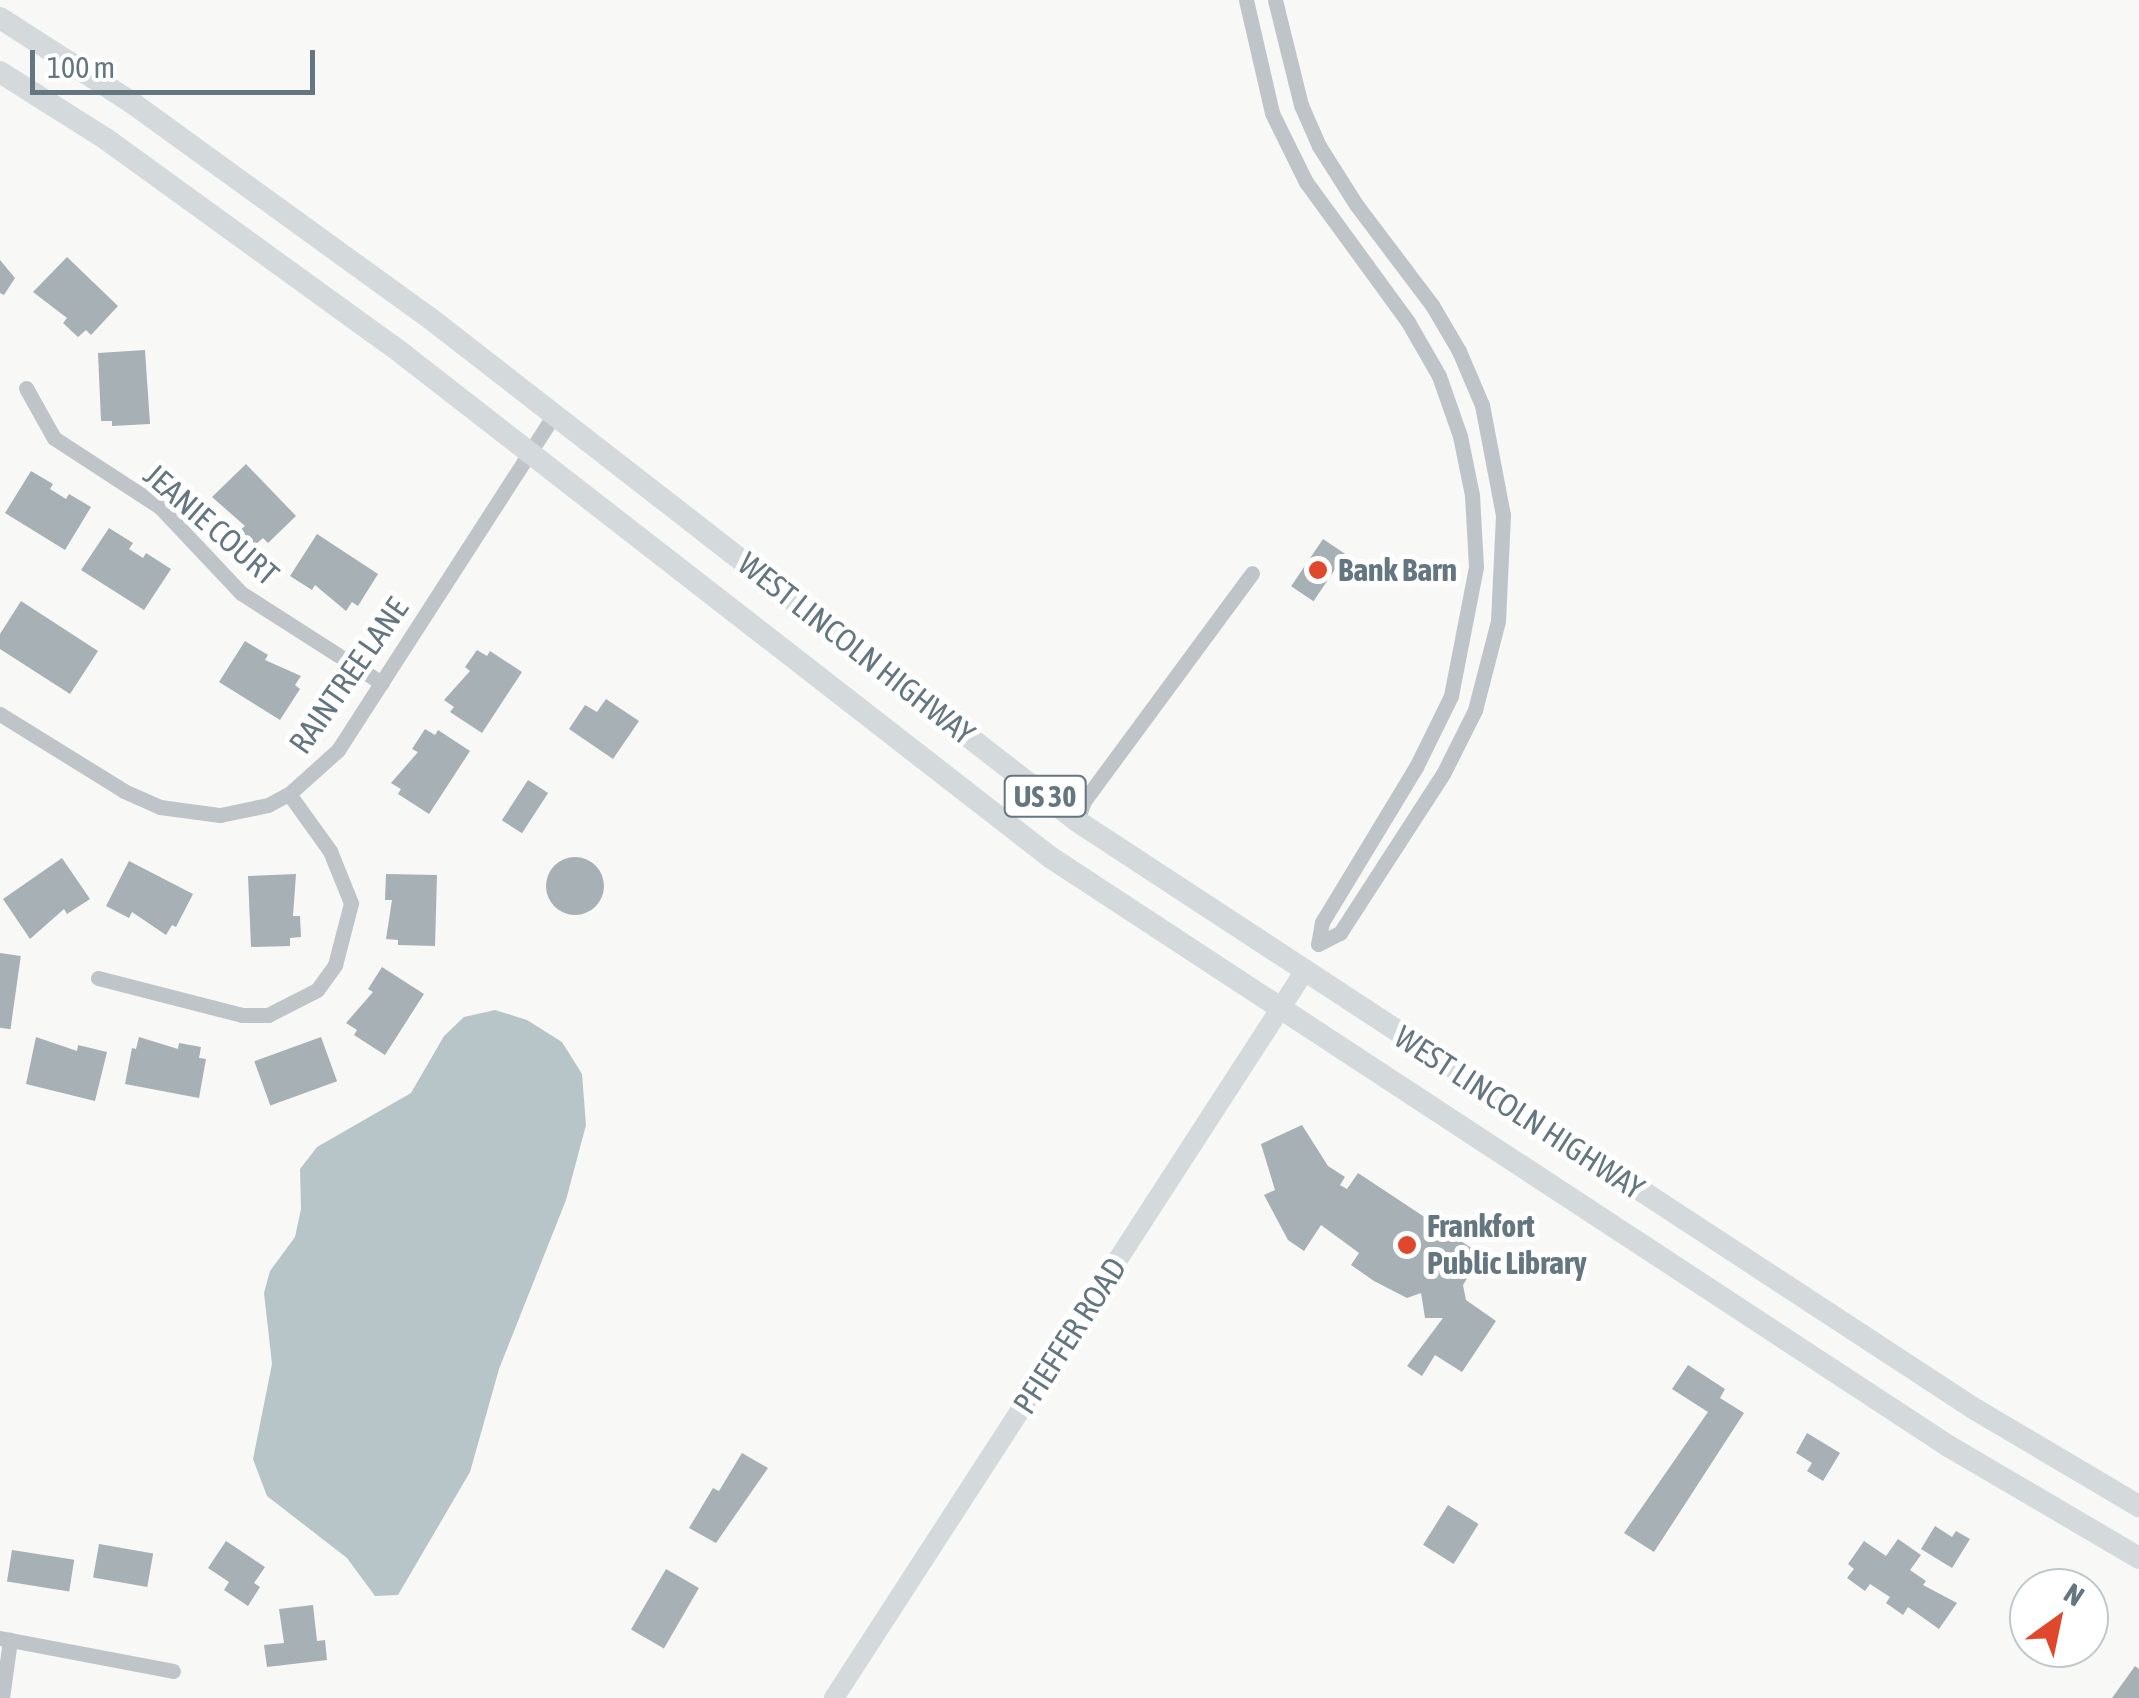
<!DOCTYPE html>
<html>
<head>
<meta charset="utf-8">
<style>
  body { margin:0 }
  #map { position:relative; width:2139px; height:1698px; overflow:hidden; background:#f8f8f6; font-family:"Asap Condensed",sans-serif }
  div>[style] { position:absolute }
  .water>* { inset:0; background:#b7c5c8 }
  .building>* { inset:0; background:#a6b0b5; transform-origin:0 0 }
  .round { border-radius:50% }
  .street>* { height:15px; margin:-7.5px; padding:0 7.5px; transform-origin:7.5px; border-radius:7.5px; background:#bfc4c8 }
  .secondary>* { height:20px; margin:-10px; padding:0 10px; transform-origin:10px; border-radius:10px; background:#d4d9dc }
  .primary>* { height:22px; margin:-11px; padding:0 11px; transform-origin:11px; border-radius:11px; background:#d4d9dc }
  .dots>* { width:28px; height:28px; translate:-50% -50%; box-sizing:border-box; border:5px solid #fff; border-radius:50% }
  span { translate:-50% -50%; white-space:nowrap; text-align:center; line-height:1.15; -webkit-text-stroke:10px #fff; paint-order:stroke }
  .shield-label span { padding:2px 8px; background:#fff; border:2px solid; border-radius:8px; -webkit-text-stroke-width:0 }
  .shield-label { font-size:30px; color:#647680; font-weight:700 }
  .street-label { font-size:32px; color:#647680 }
  .poi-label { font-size:32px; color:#647680; font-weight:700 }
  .left { translate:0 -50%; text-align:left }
  .north { position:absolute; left:2009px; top:1568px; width:100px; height:100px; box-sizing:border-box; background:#fff; border:2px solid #c1c8cc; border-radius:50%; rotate:33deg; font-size:28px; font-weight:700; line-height:40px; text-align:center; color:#647680 }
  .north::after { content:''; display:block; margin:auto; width:35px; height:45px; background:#e0482e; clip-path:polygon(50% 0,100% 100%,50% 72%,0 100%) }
  .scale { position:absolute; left:30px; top:50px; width:285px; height:45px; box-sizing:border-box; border:5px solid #647680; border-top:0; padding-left:12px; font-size:30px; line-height:35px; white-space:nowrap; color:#647680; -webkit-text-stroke:8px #fff; paint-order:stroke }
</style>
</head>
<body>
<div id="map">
  <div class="water">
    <div style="clip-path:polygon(495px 1010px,527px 1020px,562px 1042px,582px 1074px,586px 1125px,566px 1200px,499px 1369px,470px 1472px,398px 1595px,375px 1596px,347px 1558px,267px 1496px,253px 1459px,272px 1364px,264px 1293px,270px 1271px,295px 1237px,301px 1209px,300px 1169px,317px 1147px,411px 1093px,444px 1036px,464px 1017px)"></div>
  </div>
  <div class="building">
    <div style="clip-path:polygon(67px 257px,118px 306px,91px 335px,86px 330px,78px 337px,63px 323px,67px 318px,33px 292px)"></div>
    <div style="clip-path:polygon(0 260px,15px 278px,4px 295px,0 293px)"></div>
    <div style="clip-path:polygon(145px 350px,150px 424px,112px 426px,112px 421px,101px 421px,98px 353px)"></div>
    <div style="clip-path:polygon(246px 464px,296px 516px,268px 543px,263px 538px,255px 545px,240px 530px,245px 526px,212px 497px)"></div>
    <div style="clip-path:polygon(31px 471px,53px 484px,50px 489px,66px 499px,69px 494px,91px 507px,65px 550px,5px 513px)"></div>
    <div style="clip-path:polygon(109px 528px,133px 543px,129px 549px,143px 558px,146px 553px,171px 569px,144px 610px,81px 570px)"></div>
    <div style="clip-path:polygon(317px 534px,378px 574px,358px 606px,352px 602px,346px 611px,315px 585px,312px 590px,290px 576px)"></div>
    <div style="left:1323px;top:539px;width:27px;height:57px;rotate:34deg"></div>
    <div style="clip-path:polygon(21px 601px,98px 651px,70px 694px,0 649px,0 634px)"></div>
    <div style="clip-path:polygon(245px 641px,268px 655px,265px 660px,301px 676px,295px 685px,300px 689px,280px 720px,219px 682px)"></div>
    <div style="clip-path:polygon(477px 650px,487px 656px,490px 651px,522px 672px,482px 733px,450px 712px,454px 707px,444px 700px,470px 671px,465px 667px)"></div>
    <div style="clip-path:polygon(606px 699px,639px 721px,613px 759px,569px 729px,585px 705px,597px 712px)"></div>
    <div style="clip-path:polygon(425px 729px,435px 735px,438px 730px,470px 751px,429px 814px,398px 794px,401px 789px,391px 783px,418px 752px,412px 749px)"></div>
    <div style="left:528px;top:780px;width:24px;height:48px;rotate:33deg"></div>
    <div class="round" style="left:546px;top:857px;width:58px;height:58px"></div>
    <div style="clip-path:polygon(62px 858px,90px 899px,67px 914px,64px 909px,30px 939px,3px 899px)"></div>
    <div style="clip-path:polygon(129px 861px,193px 894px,176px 927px,172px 925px,166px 935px,132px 912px,129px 918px,106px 906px)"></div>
    <div style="clip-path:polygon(296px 874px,293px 916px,300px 916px,301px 937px,290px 938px,290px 946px,251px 947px,248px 876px)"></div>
    <div style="clip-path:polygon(386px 874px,437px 875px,435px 946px,398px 945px,398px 940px,386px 939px,392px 900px,385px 900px)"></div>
    <div style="left:0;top:953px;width:21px;height:74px;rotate:8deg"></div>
    <div style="clip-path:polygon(382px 967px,424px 994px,385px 1055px,354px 1035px,357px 1030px,346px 1023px,373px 992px,368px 989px)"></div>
    <div style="clip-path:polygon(36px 1037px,77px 1051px,78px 1045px,107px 1052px,95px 1101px,26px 1084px)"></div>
    <div style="clip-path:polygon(139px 1037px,178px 1049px,179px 1043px,201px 1047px,199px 1058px,206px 1059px,199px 1098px,125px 1084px,132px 1048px,136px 1049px)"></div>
    <div style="left:321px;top:1037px;width:47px;height:71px;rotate:70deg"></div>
    <div style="clip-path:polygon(1302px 1125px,1328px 1166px,1345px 1177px,1340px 1185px,1347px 1189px,1358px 1173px,1482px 1255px,1463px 1285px,1466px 1300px,1496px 1321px,1462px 1372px,1435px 1355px,1422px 1376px,1407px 1366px,1443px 1318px,1425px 1318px,1421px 1293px,1407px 1298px,1374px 1281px,1351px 1265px,1359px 1253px,1321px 1225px,1304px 1251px,1288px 1240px,1264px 1195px,1275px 1190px,1261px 1144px)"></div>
    <div style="clip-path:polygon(1688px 1365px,1725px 1389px,1720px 1398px,1744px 1413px,1654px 1552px,1624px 1533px,1708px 1412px,1672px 1389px)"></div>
    <div style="clip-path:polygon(1807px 1433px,1840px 1453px,1823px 1481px,1807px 1471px,1812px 1463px,1796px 1453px)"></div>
    <div style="clip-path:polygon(742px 1453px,768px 1468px,716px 1543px,689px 1528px,713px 1488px,719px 1491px)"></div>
    <div style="left:1448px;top:1505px;width:36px;height:47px;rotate:32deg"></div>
    <div style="clip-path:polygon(1935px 1526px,1952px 1537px,1956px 1531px,1970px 1539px,1952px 1568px,1921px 1549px)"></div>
    <div style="clip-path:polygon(1898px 1539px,1921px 1555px,1910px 1570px,1926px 1581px,1923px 1585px,1957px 1603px,1939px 1629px,1908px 1607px,1903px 1615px,1886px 1603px,1890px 1597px,1870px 1584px,1865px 1591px,1847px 1578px,1854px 1569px,1848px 1564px,1864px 1541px,1886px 1556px)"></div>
    <div style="clip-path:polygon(226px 1541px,265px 1567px,254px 1583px,260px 1587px,248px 1606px,224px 1590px,229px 1582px,208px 1568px)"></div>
    <div style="left:99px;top:1544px;width:55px;height:34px;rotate:10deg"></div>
    <div style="left:12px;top:1550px;width:63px;height:32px;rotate:9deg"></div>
    <div style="left:666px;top:1569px;width:38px;height:70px;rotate:30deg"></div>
    <div style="clip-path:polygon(313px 1605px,317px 1641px,325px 1640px,327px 1660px,267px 1667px,264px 1645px,284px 1643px,279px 1609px)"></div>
    <div style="clip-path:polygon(2135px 1666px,2139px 1669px,2139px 1698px,2112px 1698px)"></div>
  </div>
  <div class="street">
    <div style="left:1246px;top:0;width:116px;rotate:77deg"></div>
    <div style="left:1272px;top:113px;width:77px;rotate:63.8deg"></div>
    <div style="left:1306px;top:182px;width:173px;rotate:53.9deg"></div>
    <div style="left:1408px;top:322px;width:62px;rotate:60.1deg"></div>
    <div style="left:1439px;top:376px;width:64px;rotate:70.7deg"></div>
    <div style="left:1460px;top:436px;width:60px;rotate:78.5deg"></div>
    <div style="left:1472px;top:495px;width:72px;rotate:86.8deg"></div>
    <div style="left:1476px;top:567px;width:131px;rotate:101deg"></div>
    <div style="left:1451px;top:696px;width:79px;rotate:116.2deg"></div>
    <div style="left:1416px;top:767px;width:181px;rotate:121.2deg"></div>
    <div style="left:1322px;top:922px;width:22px;rotate:100deg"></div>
    <div style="left:1318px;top:944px;width:25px;rotate:-27deg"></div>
    <div style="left:1340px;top:933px;width:189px;rotate:-57.1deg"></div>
    <div style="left:1443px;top:774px;width:72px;rotate:-63.4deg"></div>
    <div style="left:1475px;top:710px;width:92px;rotate:-75.5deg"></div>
    <div style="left:1498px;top:621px;width:106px;rotate:-87.3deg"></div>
    <div style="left:1503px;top:515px;width:112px;rotate:-100.8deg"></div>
    <div style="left:1482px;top:405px;width:59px;rotate:-113.1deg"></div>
    <div style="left:1459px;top:351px;width:53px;rotate:-120.4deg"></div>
    <div style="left:1432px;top:305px;width:124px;rotate:-127.1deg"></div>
    <div style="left:1357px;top:206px;width:71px;rotate:-122.3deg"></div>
    <div style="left:1319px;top:146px;width:45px;rotate:-113.7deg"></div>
    <div style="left:1301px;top:105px;width:108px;rotate:-103.9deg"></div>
    <div style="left:26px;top:388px;width:57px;rotate:60.8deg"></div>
    <div style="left:54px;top:438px;width:126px;rotate:33.1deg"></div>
    <div style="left:160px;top:507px;width:118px;rotate:46.7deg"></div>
    <div style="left:241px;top:593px;width:167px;rotate:32.6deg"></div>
    <div style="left:0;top:714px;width:146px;rotate:31.8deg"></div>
    <div style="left:124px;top:791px;width:39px;rotate:24deg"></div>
    <div style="left:160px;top:807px;width:61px;rotate:7.6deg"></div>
    <div style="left:220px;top:815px;width:49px;rotate:-11.8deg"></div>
    <div style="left:268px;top:805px;width:24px;rotate:-28deg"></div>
    <div style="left:289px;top:794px;width:66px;rotate:-41.9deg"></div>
    <div style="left:338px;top:750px;width:399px;rotate:-57.2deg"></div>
    <div style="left:1077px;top:821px;width:21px;rotate:-71deg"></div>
    <div style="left:1084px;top:801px;width:283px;rotate:-53.6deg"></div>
    <div style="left:98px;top:978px;width:149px;rotate:14.4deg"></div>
    <div style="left:242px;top:1015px;width:26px"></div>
    <div style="left:268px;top:1015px;width:55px;rotate:-27deg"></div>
    <div style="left:317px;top:990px;width:31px;rotate:-54deg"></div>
    <div style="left:335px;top:965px;width:64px;rotate:-75.5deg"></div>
    <div style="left:351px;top:903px;width:56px;rotate:-112deg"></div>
    <div style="left:330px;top:851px;width:70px;rotate:-125.7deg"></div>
    <div style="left:0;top:1638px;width:176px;rotate:10.8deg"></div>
    <div style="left:2px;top:1698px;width:59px;rotate:-82.1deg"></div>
  </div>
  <div class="secondary">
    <div style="left:834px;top:1698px;width:865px;rotate:-57.08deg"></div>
  </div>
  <div class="primary">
    <div style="left:0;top:18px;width:156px;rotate:32.7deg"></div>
    <div style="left:131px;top:102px;width:370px;rotate:35.9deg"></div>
    <div style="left:431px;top:319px;width:818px;rotate:37.85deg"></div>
    <div style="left:1077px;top:821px;width:1071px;rotate:33.23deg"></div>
    <div style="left:1973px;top:1408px;width:193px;rotate:30.6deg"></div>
    <div style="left:0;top:72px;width:125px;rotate:32.3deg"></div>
    <div style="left:106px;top:139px;width:368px;rotate:35.9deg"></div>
    <div style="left:404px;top:355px;width:818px;rotate:37.85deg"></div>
    <div style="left:1050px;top:857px;width:1076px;rotate:33.25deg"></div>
    <div style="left:1950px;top:1447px;width:219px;rotate:30.4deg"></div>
  </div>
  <div class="dots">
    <div style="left:1318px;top:570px;background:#e0482e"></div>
    <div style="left:1407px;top:1245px;background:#e0482e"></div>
  </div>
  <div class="shield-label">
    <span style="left:1045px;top:796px">US 30</span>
  </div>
  <div class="street-label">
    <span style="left:211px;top:525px;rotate:41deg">JEANIE COURT</span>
    <span style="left:856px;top:649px;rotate:38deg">WEST LINCOLN HIGHWAY</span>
    <span style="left:349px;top:676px;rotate:-55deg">RAINTREE LANE</span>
    <span style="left:1519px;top:1113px;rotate:33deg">WEST LINCOLN HIGHWAY</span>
    <span style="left:1070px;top:1336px;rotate:-57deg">PFIEFFER ROAD</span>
  </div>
  <div class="poi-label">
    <span class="left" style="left:1338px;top:570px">Bank Barn</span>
    <span class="left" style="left:1427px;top:1245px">Frankfort<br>Public Library</span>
  </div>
  <div class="north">N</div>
  <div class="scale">100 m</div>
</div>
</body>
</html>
